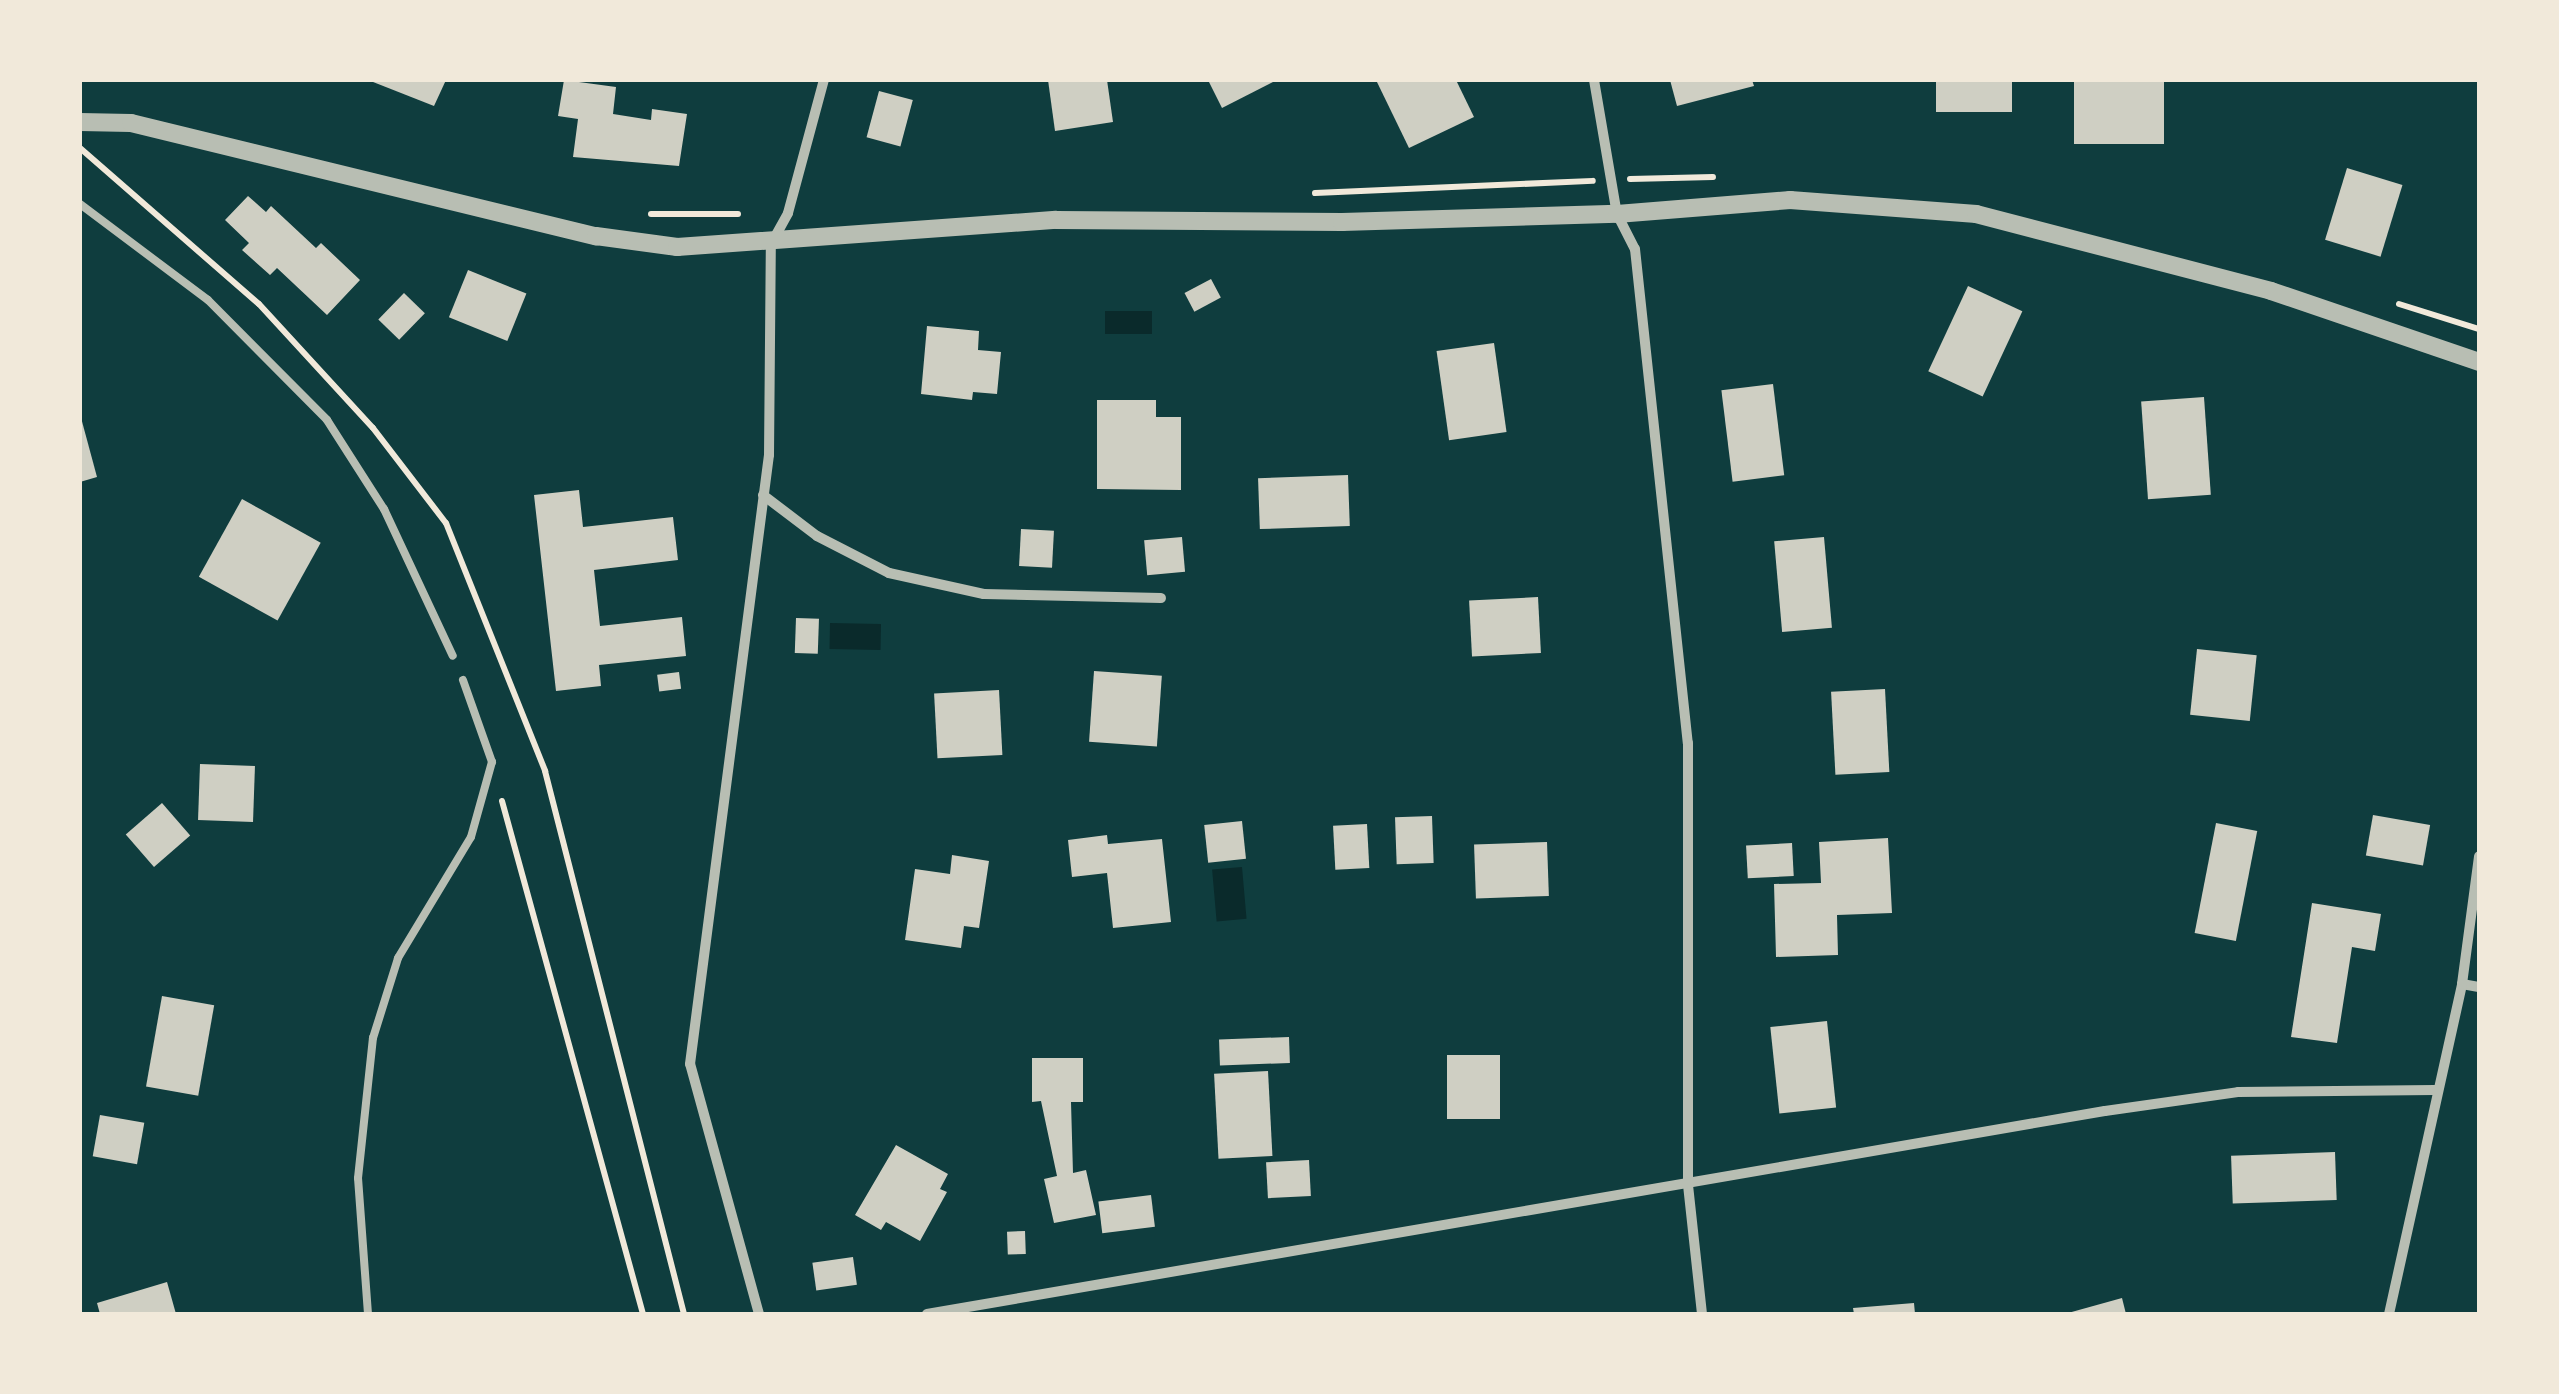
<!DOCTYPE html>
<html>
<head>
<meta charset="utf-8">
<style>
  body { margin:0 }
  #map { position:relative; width:2559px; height:1394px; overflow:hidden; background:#0f3d3e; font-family:Figtree,sans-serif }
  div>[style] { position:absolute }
  .water>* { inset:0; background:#0a2a2b; transform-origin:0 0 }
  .building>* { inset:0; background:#cfcfc3; transform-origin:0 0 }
  .path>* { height:6px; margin:-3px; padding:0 3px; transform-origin:3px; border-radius:3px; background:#f1e9da }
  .service>* { height:8px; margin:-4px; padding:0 4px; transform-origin:4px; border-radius:4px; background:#b8beb3 }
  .minor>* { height:10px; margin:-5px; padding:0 5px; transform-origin:5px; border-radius:5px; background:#b8beb3 }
  .tertiary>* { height:18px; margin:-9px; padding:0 9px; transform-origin:9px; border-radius:9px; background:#b8beb3 }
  span { translate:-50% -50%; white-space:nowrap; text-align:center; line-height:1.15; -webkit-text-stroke:10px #f1e9da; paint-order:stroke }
  .frame { position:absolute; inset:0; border:82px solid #f1e9da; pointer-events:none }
</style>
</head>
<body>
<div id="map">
  <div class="water">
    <div style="left:1105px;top:311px;width:47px;height:23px"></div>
    <div style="left:830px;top:623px;width:51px;height:26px;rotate:1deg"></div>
    <div style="left:1242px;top:867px;width:52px;height:30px;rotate:85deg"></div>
  </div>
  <div class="building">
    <div style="clip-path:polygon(368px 80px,446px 80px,434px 106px)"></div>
    <div style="clip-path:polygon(564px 80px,616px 87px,613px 114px,651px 120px,652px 109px,687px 114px,679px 166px,573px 157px,578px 119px,558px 116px)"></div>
    <div style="clip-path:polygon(1048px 80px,1107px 80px,1113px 122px,1055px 131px)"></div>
    <div style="clip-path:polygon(1208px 80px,1277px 80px,1222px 108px)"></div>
    <div style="clip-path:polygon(1376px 80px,1456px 80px,1474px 117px,1409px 148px)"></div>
    <div style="clip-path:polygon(1670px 80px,1752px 80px,1754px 86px,1677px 106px)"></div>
    <div style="left:1936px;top:80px;width:76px;height:32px"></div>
    <div style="left:2074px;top:80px;width:90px;height:64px"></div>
    <div style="left:879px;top:91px;width:35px;height:48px;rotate:15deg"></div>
    <div style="left:2347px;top:168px;width:58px;height:75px;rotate:17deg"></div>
    <div style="clip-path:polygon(248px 196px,266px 212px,271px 206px,316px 248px,321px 243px,360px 280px,327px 315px,277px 268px,270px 275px,242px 250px,249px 243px,225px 220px)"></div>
    <div style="left:468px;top:270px;width:63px;height:51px;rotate:22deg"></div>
    <div style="left:1211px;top:279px;width:21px;height:30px;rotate:62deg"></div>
    <div style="left:1968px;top:286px;width:60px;height:94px;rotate:25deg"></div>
    <div style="left:404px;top:293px;width:29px;height:37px;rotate:44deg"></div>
    <div style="clip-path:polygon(927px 326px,979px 331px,978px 350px,1001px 352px,997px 394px,973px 392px,972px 400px,921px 394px)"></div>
    <div style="left:1494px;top:343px;width:90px;height:58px;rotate:82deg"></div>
    <div style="left:1773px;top:384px;width:92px;height:52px;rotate:83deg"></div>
    <div style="left:2204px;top:397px;width:98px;height:63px;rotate:86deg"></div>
    <div style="clip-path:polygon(1097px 400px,1156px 400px,1156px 417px,1181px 417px,1181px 490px,1097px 489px)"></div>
    <div style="clip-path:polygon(80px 414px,97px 477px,80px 482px)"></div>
    <div style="left:1348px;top:475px;width:51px;height:90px;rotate:88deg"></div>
    <div style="clip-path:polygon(579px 490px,583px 527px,673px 517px,678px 560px,594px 570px,600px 626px,682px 617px,686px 656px,599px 665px,601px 686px,556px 691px,534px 495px)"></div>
    <div style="left:242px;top:499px;width:90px;height:89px;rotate:29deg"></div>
    <div style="left:1021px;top:529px;width:33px;height:37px;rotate:3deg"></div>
    <div style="left:1182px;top:537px;width:35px;height:38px;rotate:85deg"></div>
    <div style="left:1824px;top:537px;width:91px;height:50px;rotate:85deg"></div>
    <div style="left:1538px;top:597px;width:56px;height:69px;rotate:87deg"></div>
    <div style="left:796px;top:618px;width:23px;height:35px;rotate:2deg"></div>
    <div style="left:2197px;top:649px;width:60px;height:66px;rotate:6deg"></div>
    <div style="left:1094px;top:671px;width:68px;height:71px;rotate:4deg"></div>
    <div style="left:679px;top:672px;width:17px;height:22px;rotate:83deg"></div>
    <div style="left:1885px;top:689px;width:83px;height:54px;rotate:87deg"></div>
    <div style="left:999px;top:690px;width:65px;height:65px;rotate:87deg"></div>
    <div style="left:200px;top:764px;width:55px;height:56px;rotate:2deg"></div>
    <div style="left:162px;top:803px;width:43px;height:48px;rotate:49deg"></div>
    <div style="left:2373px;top:815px;width:58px;height:41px;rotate:10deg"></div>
    <div style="left:1432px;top:816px;width:47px;height:37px;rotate:88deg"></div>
    <div style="left:1242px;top:821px;width:38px;height:38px;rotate:84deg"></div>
    <div style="left:2216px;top:823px;width:42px;height:112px;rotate:11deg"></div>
    <div style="left:1367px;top:824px;width:44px;height:34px;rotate:87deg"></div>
    <div style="clip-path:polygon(1107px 835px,1108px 844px,1162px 839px,1171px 922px,1113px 928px,1107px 873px,1072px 877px,1068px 840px)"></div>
    <div style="clip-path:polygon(1888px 838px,1892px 913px,1837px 915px,1838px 955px,1776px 957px,1774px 884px,1821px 883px,1819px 842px)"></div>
    <div style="left:1547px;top:842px;width:54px;height:73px;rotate:88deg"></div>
    <div style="left:1792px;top:843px;width:33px;height:46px;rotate:87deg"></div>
    <div style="clip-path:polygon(952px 855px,989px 861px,979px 928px,964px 926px,961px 948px,905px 940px,915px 869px,950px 874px)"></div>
    <div style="clip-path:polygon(2312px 903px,2381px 914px,2375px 951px,2352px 947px,2337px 1043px,2291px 1037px)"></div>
    <div style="left:162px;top:996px;width:53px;height:92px;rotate:10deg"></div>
    <div style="left:1827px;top:1021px;width:87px;height:57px;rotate:84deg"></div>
    <div style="left:1289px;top:1037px;width:26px;height:70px;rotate:88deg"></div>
    <div style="left:1447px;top:1055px;width:53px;height:64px"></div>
    <div style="clip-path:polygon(1032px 1058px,1083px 1058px,1083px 1102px,1071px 1102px,1073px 1173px,1086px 1170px,1096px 1215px,1054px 1223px,1044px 1179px,1057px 1176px,1041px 1101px,1032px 1102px)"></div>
    <div style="left:1268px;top:1071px;width:85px;height:54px;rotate:87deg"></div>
    <div style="left:100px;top:1115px;width:45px;height:42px;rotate:10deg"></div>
    <div style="clip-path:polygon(896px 1145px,948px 1174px,940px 1189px,947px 1192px,920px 1241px,886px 1222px,881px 1230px,855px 1215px)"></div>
    <div style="left:2335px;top:1152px;width:48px;height:104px;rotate:88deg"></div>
    <div style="left:1309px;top:1160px;width:36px;height:43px;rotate:87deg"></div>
    <div style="left:1151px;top:1195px;width:32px;height:53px;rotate:83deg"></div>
    <div style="left:1025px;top:1231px;width:23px;height:18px;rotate:88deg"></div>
    <div style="left:853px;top:1257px;width:28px;height:41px;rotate:82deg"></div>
    <div style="clip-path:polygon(167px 1282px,176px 1314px,100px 1314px,97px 1303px)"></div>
    <div style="clip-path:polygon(2122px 1298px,2126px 1314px,2068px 1314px,2068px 1313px)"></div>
    <div style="clip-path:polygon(1914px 1303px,1915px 1314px,1854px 1314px,1853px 1308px)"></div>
  </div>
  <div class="path">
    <div style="left:80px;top:148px;width:237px;rotate:41.1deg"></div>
    <div style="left:259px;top:304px;width:168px;rotate:47.4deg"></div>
    <div style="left:373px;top:428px;width:120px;rotate:52.5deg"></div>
    <div style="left:446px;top:523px;width:267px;rotate:68.2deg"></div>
    <div style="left:545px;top:771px;width:561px;rotate:75.64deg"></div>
    <div style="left:1630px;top:179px;width:83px;rotate:-1.4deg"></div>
    <div style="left:1315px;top:193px;width:278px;rotate:-2.5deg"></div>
    <div style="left:651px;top:214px;width:87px"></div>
    <div style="left:2399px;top:304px;width:84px;rotate:17.4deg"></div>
    <div style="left:502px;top:801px;width:532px;rotate:74.63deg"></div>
  </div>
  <div class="service">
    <div style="left:80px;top:204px;width:160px;rotate:36.9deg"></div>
    <div style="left:208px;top:300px;width:169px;rotate:45.2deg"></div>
    <div style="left:327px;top:420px;width:106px;rotate:57.4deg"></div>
    <div style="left:384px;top:509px;width:162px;rotate:64.9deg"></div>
    <div style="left:368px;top:1314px;width:136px;rotate:-94.2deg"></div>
    <div style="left:358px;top:1178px;width:141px;rotate:-83.9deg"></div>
    <div style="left:373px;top:1038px;width:84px;rotate:-72.6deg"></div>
    <div style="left:398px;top:958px;width:141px;rotate:-58.9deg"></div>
    <div style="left:471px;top:837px;width:78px;rotate:-74.4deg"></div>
    <div style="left:492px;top:762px;width:87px;rotate:-109.5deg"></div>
  </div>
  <div class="minor">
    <div style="left:1594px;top:80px;width:136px;rotate:80.3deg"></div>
    <div style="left:1617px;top:214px;width:39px;rotate:63deg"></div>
    <div style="left:1635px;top:249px;width:497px;rotate:83.9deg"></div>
    <div style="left:1688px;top:743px;width:442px;rotate:90deg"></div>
    <div style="left:1688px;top:1185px;width:130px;rotate:83.8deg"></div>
    <div style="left:763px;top:495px;width:68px;rotate:37.2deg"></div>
    <div style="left:817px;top:536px;width:81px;rotate:27.2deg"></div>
    <div style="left:889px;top:573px;width:97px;rotate:12.5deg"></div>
    <div style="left:984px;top:594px;width:177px;rotate:1.3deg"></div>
    <div style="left:2462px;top:984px;width:17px;rotate:10deg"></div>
    <div style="left:759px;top:1314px;width:259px;rotate:-105.4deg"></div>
    <div style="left:690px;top:1064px;width:614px;rotate:-82.61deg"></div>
    <div style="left:769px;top:455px;width:211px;rotate:-89.5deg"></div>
    <div style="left:771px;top:244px;width:35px;rotate:-61deg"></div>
    <div style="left:788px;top:213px;width:138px;rotate:-74.9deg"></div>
    <div style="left:927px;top:1314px;width:1195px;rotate:-9.78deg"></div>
    <div style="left:2105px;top:1111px;width:134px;rotate:-8.1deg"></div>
    <div style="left:2238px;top:1092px;width:197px;rotate:-0.6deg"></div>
    <div style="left:2389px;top:1314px;width:338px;rotate:-77.5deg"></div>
    <div style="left:2462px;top:984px;width:129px;rotate:-82.4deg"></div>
  </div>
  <div class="tertiary">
    <div style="left:80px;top:122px;width:51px;rotate:1.1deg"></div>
    <div style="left:131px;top:123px;width:479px;rotate:13.7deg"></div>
    <div style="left:596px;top:236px;width:82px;rotate:7.7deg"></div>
    <div style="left:677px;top:247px;width:380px;rotate:-4.1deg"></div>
    <div style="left:1056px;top:220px;width:286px;rotate:0.4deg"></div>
    <div style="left:1342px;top:222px;width:275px;rotate:-1.7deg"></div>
    <div style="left:1617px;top:214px;width:174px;rotate:-4.6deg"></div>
    <div style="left:1790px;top:200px;width:187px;rotate:4.3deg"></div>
    <div style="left:1976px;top:214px;width:305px;rotate:14.6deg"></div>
    <div style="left:2271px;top:291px;width:220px;rotate:18.8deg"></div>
  </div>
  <div class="frame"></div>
</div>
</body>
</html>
